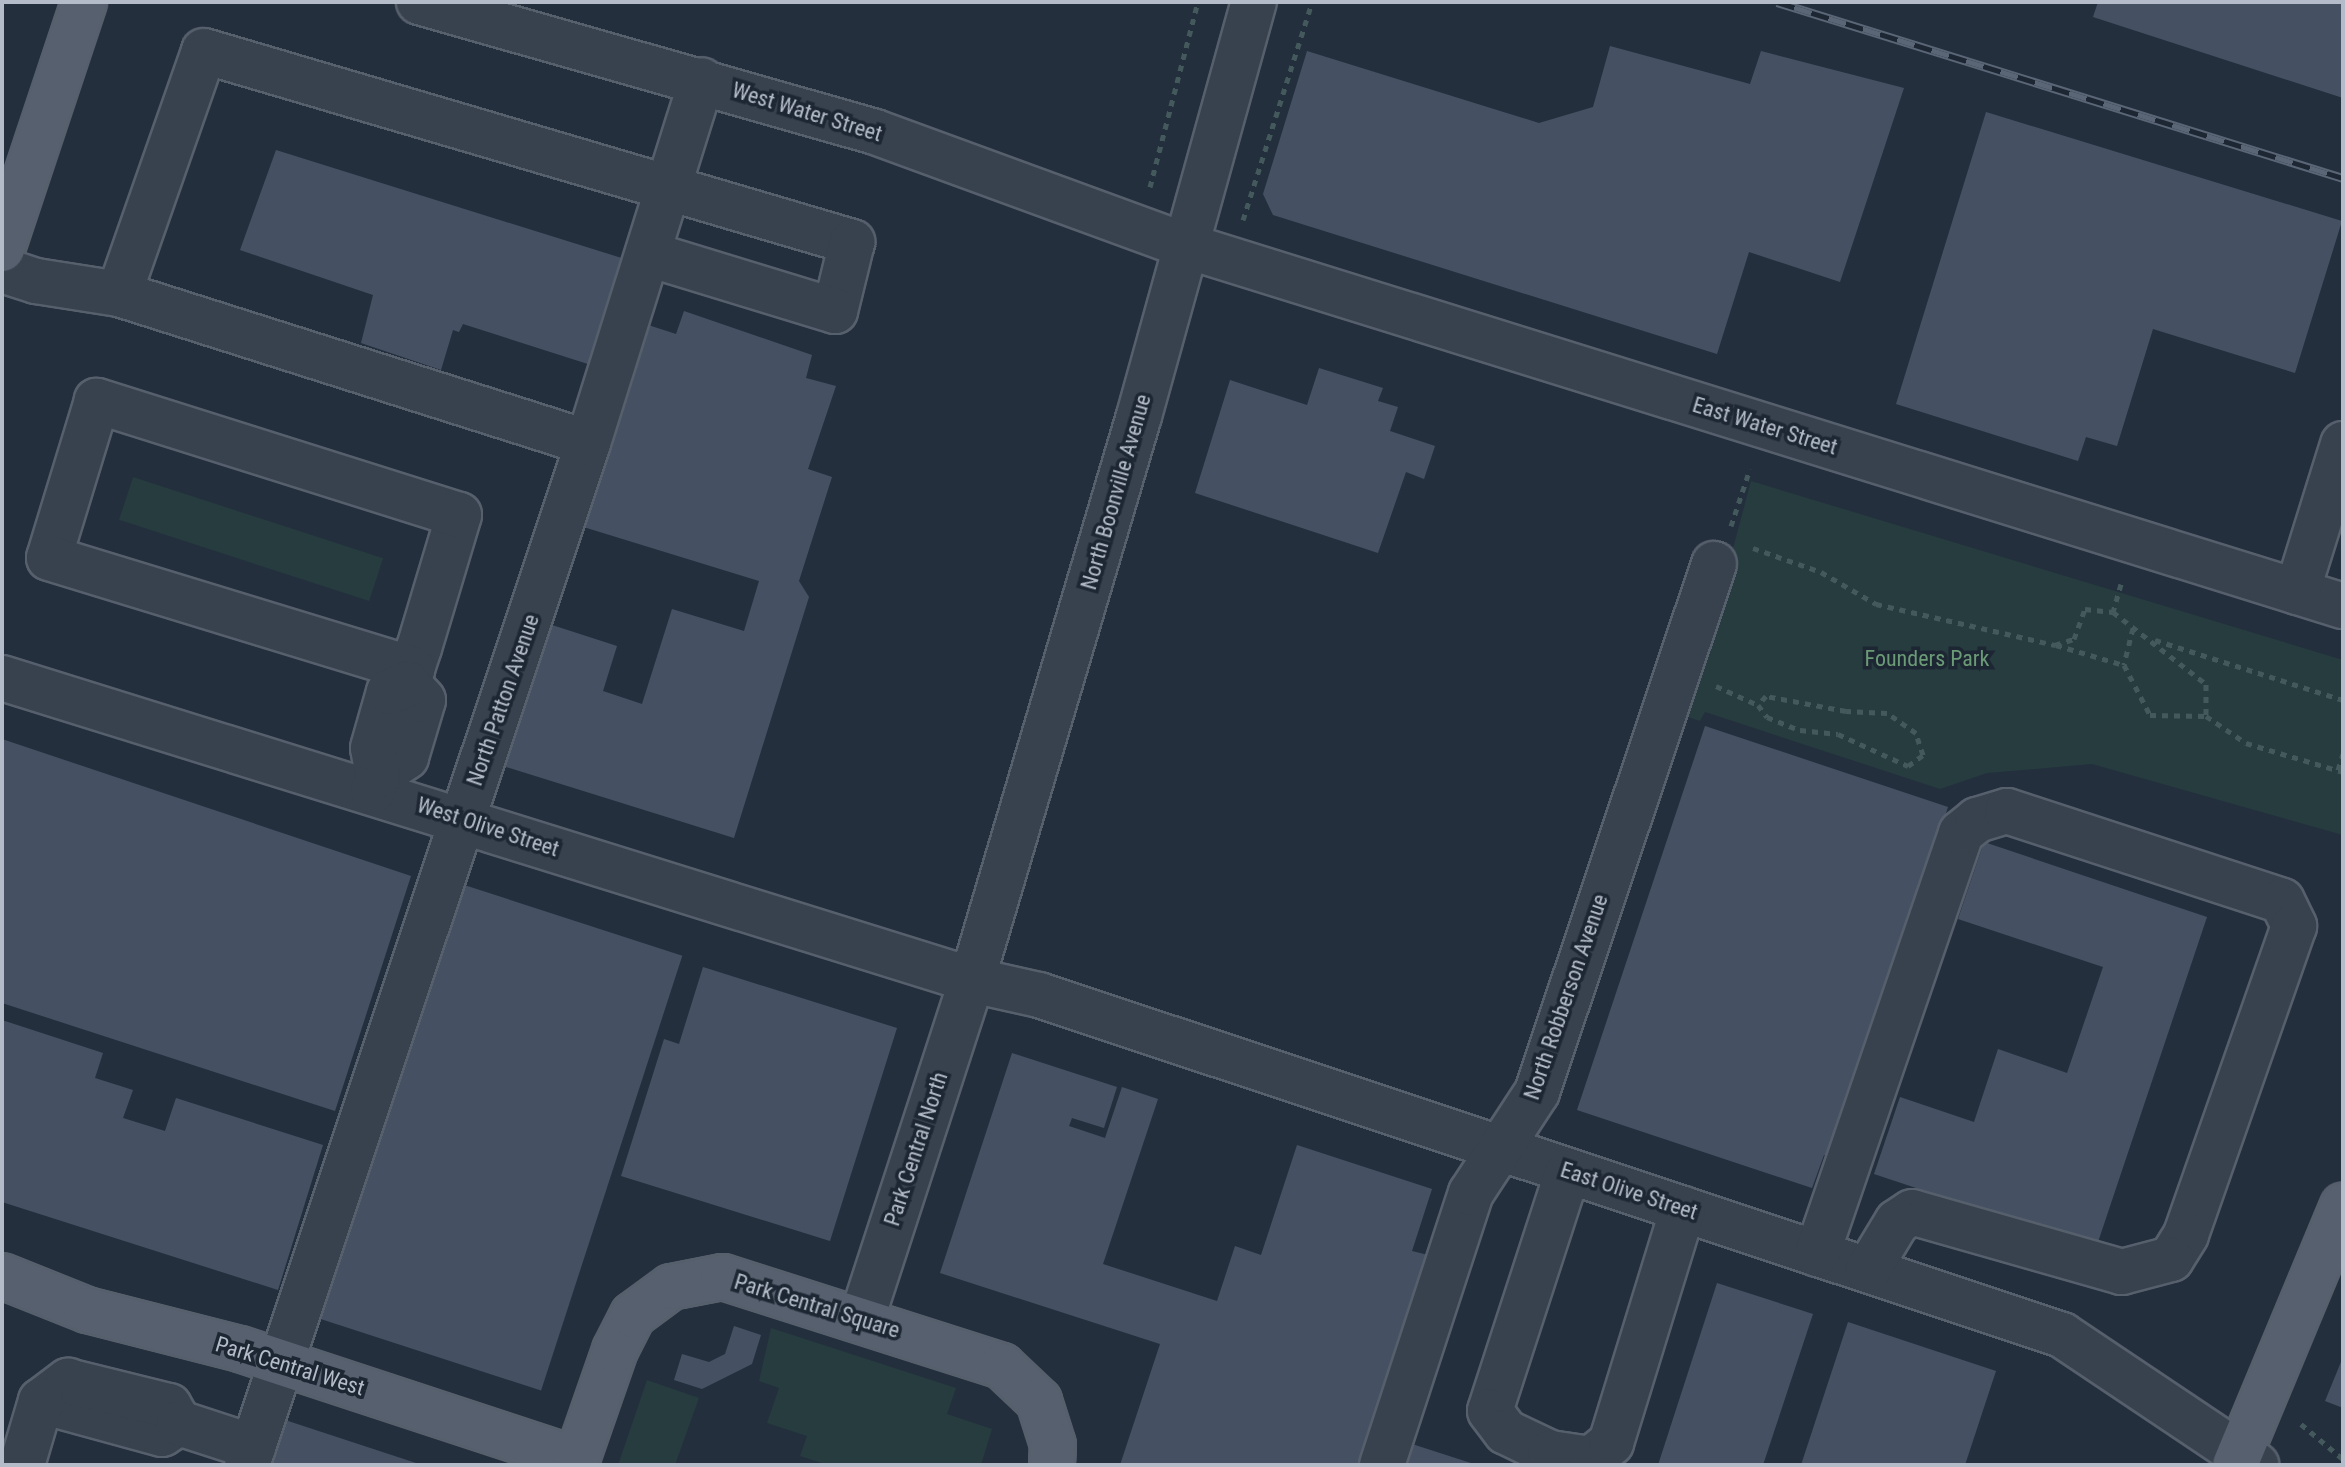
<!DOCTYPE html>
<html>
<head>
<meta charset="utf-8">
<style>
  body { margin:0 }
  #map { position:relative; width:2345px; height:1467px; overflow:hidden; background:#242f3e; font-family:"Roboto Condensed",sans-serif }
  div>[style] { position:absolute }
  .green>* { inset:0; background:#263c3f; transform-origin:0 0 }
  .building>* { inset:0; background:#455162; transform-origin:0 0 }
  .path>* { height:5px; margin-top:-2.5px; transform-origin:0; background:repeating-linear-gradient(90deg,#44595c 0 6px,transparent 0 12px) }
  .roads { filter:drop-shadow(2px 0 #565f6c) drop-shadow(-2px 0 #565f6c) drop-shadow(0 2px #565f6c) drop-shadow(0 -2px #565f6c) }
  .minor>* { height:44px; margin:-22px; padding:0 22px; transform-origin:22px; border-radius:22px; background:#38414e }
  .major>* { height:44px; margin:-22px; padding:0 22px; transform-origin:22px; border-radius:22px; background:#56606e }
  .rail>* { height:9px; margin-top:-4.5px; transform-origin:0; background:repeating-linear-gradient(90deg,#1d2633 0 18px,#5a6575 0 36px); box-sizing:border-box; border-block:2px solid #5a6575 }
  span { translate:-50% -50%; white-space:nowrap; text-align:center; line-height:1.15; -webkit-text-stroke:7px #1d2633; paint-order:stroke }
  .street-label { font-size:22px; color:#b4bcc9 }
  .park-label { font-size:22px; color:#6b9a76 }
  .frame { position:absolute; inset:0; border:4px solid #b4bcc9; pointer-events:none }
</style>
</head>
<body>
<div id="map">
  <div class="green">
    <div style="left:133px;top:477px;width:263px;height:45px;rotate:18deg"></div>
    <div style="clip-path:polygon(1751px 481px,2343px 660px,2343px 835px,2092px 764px,1987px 773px,1940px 789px,1705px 712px,1700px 721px,1688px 717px)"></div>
    <div style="clip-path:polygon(771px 1328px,956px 1388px,947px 1414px,992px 1429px,981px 1465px,828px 1465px,800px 1456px,807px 1436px,767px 1423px,779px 1388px,759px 1381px)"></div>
    <div style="clip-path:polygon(647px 1380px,699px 1398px,675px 1465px,618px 1465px)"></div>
  </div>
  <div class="building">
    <div style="clip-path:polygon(2098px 2px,2343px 2px,2343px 98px,2093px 17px)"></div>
    <div style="clip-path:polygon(1610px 46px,1750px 84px,1761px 51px,1904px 88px,1840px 282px,1749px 252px,1717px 354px,1273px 215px,1263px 194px,1307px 51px,1539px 123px,1593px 107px)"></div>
    <div style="clip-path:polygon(1986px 112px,2342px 221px,2295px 373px,2153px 329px,2117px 446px,2086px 437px,2078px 461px,1896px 404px)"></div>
    <div style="clip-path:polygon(276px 150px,628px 260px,591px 365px,463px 324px,459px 332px,453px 330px,441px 370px,361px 343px,373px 295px,240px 250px)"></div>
    <div style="clip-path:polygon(684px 311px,812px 355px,806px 378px,836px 386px,808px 469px,832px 477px,799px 581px,809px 597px,734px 838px,503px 766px,549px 624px,617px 646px,603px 691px,642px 704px,672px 609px,744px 631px,759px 581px,577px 525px,642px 323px,676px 334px)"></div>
    <div style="clip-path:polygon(1319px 368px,1383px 388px,1378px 401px,1398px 407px,1390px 431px,1435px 446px,1424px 479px,1406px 472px,1378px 553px,1195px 493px,1230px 380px,1307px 405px)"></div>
    <div style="clip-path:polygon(1705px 726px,1948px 807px,1832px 1157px,1824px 1155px,1812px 1188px,1577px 1110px)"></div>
    <div style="clip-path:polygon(2px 739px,411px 876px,335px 1111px,2px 1003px)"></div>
    <div style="clip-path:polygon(1984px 842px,2207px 917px,2096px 1248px,1874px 1174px,1900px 1097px,1974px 1122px,1998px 1049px,2067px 1073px,2103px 967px,1958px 919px)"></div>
    <div style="left:455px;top:882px;width:239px;height:457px;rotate:18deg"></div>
    <div style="clip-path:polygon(703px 967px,897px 1028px,830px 1241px,621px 1176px,664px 1039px,679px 1044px)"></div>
    <div style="clip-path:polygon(2px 1020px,103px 1053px,95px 1078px,133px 1090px,123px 1118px,165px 1131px,176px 1098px,323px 1145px,278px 1290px,2px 1202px)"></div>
    <div style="clip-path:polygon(1012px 1053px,1117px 1087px,1104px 1128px,1072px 1118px,1069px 1126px,1105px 1138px,1122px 1087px,1158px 1099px,1103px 1264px,1217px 1301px,1235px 1246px,1261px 1255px,1297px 1145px,1432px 1189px,1412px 1251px,1428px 1255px,1358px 1465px,1120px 1465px,1160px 1344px,940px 1273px)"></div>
    <div style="clip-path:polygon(1717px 1283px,1813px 1314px,1763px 1465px,1658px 1465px)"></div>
    <div style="clip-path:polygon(1848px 1322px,1996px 1371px,1965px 1465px,1801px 1465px)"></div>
    <div style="clip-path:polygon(734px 1326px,761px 1335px,752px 1364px,702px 1389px,674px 1380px,682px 1354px,709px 1362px,725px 1354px)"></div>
    <div style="clip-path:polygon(2343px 1357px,2343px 1408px,2325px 1401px)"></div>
    <div style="clip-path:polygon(279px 1418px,419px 1464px,419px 1465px,264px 1465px)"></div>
    <div style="clip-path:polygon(1412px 1444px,1474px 1464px,1474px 1465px,1405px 1465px)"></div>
  </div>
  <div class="path">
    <div style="left:1150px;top:187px;width:191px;rotate:-75.5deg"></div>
    <div style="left:1243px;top:220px;width:229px;rotate:-72.4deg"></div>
    <div style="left:1731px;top:526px;width:60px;rotate:-71.6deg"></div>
    <div style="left:1753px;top:548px;width:72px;rotate:19.4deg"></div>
    <div style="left:1821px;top:572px;width:64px;rotate:30.2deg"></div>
    <div style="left:1876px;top:604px;width:184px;rotate:12.9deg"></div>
    <div style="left:2055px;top:645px;width:20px;rotate:-18deg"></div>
    <div style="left:2074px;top:639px;width:32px;rotate:-70deg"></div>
    <div style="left:2085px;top:609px;width:28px;rotate:6deg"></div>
    <div style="left:2121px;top:584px;width:29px;rotate:106deg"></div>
    <div style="left:2113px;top:612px;width:118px;rotate:37.7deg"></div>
    <div style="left:2206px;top:684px;width:32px;rotate:90deg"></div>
    <div style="left:2206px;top:716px;width:48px;rotate:34deg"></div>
    <div style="left:2246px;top:743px;width:101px;rotate:16.6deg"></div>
    <div style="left:2133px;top:628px;width:38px;rotate:104deg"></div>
    <div style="left:2124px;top:665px;width:56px;rotate:62.5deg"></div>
    <div style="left:2150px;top:715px;width:56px;rotate:1deg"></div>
    <div style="left:2155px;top:640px;width:197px;rotate:17.7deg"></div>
    <div style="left:2056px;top:645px;width:71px;rotate:16.4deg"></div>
    <div style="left:1716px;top:686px;width:46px;rotate:24.3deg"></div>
    <div style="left:1758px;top:705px;width:15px;rotate:53deg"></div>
    <div style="left:1767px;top:717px;width:35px;rotate:22deg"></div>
    <div style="left:1800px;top:730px;width:38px;rotate:6deg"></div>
    <div style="left:1838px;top:734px;width:77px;rotate:24.6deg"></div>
    <div style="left:1908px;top:766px;width:19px;rotate:-36deg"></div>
    <div style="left:1923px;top:755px;width:23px;rotate:-108deg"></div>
    <div style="left:1916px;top:733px;width:35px;rotate:-145deg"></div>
    <div style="left:1887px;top:713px;width:41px;rotate:-177.2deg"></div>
    <div style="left:1846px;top:711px;width:81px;rotate:-169.4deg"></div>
    <div style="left:1766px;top:696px;width:12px;rotate:132deg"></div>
    <div style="left:2338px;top:770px;width:17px;rotate:-73deg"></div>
    <div style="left:2301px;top:1424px;width:55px;rotate:39.8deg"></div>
  </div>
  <div class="roads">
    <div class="minor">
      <div style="left:419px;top:2px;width:474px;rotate:15.9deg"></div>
      <div style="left:875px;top:132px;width:332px;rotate:20.1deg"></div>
      <div style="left:1187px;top:246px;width:1211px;rotate:17.3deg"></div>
      <div style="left:2px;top:270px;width:36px;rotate:18deg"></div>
      <div style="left:36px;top:281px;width:84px;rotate:8.9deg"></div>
      <div style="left:119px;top:294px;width:257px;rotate:-70.7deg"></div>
      <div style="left:204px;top:51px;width:676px;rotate:16.42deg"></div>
      <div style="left:852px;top:242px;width:71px;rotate:103.8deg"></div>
      <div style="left:835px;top:311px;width:195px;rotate:-163deg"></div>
      <div style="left:119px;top:294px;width:492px;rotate:17.6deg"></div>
      <div style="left:2297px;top:592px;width:155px;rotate:-72.7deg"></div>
      <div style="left:2px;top:678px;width:1016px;rotate:17.29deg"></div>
      <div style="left:972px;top:980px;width:69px;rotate:12.6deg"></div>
      <div style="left:1039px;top:995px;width:1078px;rotate:18.38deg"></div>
      <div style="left:2062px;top:1335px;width:234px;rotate:33.8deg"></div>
      <div style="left:408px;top:684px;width:16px;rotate:-75deg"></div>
      <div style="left:412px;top:669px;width:22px;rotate:-72deg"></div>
      <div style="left:419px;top:648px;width:139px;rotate:-73.3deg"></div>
      <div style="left:459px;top:515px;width:380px;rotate:-162.5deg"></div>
      <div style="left:97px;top:401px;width:164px;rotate:107deg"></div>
      <div style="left:49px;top:558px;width:380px;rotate:17deg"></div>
      <div style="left:378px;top:776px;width:34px;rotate:-34deg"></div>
      <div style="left:406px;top:757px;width:59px;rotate:-73.4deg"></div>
      <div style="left:423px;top:700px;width:22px;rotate:-133deg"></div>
      <div style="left:373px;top:791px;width:16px;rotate:-72deg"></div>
      <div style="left:378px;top:776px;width:28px;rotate:-100deg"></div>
      <div style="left:373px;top:748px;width:58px;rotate:-74.1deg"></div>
      <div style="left:389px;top:692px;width:21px;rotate:-23deg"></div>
      <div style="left:1568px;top:1171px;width:252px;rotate:108deg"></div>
      <div style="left:1490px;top:1411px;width:26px;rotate:53deg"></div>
      <div style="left:1506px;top:1432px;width:49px;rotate:25.5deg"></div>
      <div style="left:1550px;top:1453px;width:41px;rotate:8.3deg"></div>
      <div style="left:1591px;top:1459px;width:26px;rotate:-39deg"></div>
      <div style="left:1611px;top:1443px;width:245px;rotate:-72.9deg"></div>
      <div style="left:1817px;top:1254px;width:445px;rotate:-71.1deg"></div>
      <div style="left:1961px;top:833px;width:21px;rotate:-39deg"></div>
      <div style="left:1977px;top:820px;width:31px;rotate:-17deg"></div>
      <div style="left:2007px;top:811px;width:289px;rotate:18.1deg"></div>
      <div style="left:2282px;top:901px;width:28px;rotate:64deg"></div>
      <div style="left:2294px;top:926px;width:327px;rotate:109.3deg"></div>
      <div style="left:2186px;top:1235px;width:28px;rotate:122deg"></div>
      <div style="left:2171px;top:1259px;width:51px;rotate:165.1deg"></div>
      <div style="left:2122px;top:1272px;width:218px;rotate:-164.1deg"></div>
      <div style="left:1912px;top:1212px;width:18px;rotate:146deg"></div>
      <div style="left:1897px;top:1222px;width:56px;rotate:121.1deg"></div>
      <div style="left:862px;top:1318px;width:355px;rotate:-72deg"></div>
      <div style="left:972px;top:980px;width:588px;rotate:-73.51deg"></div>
      <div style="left:1139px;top:416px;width:430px;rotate:-74.5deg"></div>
      <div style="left:179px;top:1423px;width:20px;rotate:147deg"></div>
      <div style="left:162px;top:1434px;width:125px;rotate:-164.7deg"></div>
      <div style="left:41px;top:1401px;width:34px;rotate:-37deg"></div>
      <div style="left:68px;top:1381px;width:104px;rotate:13.9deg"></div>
      <div style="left:169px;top:1406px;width:20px;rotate:60deg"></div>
      <div style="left:179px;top:1423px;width:78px;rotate:18deg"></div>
      <div style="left:22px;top:1465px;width:67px;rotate:-73.5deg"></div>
      <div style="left:247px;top:1465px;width:1077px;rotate:-71.55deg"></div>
      <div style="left:588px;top:443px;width:380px;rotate:-72.6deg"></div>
      <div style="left:1382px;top:1465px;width:286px;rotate:-71.9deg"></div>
      <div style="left:1471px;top:1193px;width:121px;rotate:-56.8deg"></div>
      <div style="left:1537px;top:1092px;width:557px;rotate:-71.47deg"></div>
    </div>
    <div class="major">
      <div style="left:2px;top:249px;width:260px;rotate:-71.6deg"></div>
      <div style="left:2px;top:1276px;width:92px;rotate:21.8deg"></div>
      <div style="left:87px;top:1310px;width:158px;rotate:14.3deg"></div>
      <div style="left:240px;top:1349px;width:355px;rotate:18.2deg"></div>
      <div style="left:575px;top:1465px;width:122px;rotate:-70.8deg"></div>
      <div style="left:615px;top:1350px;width:39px;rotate:-63deg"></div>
      <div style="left:633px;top:1315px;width:47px;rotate:-36.4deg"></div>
      <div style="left:671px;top:1287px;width:53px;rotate:-10.9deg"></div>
      <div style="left:723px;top:1277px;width:293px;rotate:17.7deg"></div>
      <div style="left:1002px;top:1366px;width:51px;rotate:43.4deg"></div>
      <div style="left:1039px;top:1401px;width:46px;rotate:72.3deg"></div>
      <div style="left:1053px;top:1445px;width:20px;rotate:93deg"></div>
      <div style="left:2235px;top:1465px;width:281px;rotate:-67.4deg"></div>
    </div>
  </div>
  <div class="rail">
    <div style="left:1777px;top:2px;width:593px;rotate:17.27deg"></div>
  </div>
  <div class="street-label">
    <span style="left:807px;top:112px;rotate:17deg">West Water Street</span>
    <span style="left:1765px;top:426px;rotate:17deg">East Water Street</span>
    <span style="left:1116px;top:492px;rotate:-74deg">North Boonville Avenue</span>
    <span style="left:503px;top:700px;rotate:-71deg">North Patton Avenue</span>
    <span style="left:488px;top:827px;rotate:18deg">West Olive Street</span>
    <span style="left:1566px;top:997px;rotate:-71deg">North Robberson Avenue</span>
    <span style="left:916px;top:1149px;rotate:-72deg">Park Central North</span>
    <span style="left:1629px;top:1191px;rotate:18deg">East Olive Street</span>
    <span style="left:817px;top:1306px;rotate:17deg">Park Central Square</span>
    <span style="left:290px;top:1366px;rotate:17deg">Park Central West</span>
  </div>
  <div class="park-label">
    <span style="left:1927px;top:659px">Founders Park</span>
  </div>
  <div class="frame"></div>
</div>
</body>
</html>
